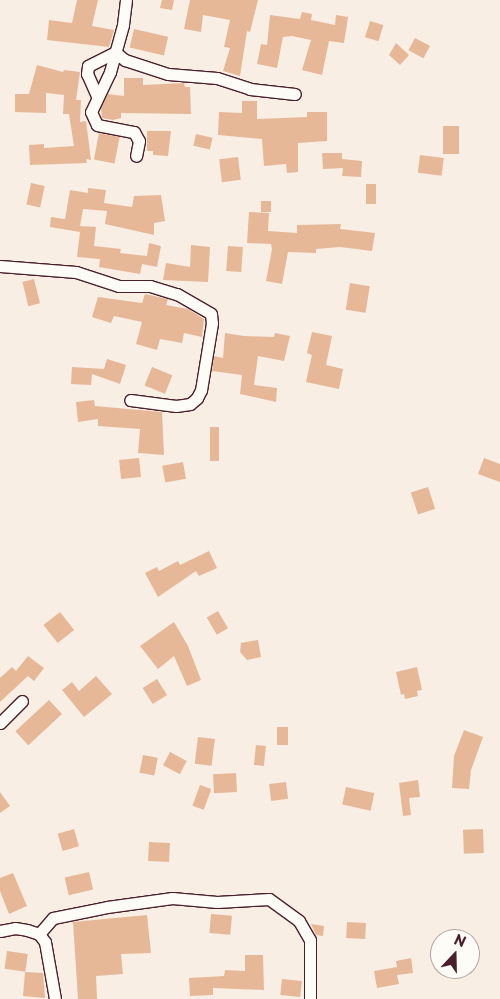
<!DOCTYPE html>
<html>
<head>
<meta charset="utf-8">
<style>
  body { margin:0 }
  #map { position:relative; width:500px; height:999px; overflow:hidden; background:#f9eee4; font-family:"Playpen Sans",sans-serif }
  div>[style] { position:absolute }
  .building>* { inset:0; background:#e7b898; transform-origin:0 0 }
  .roads { filter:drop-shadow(1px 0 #4a1f2b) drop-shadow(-1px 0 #4a1f2b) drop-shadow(0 1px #4a1f2b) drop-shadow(0 -1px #4a1f2b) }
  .minor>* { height:11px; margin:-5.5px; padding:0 5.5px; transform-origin:5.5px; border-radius:5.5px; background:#fdfcf7 }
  span { translate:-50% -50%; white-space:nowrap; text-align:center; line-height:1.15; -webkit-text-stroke:5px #fdfcf7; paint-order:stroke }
  .north { position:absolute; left:430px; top:929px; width:50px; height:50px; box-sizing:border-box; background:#fdfcf7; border:1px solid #b5a4a5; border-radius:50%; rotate:21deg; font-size:14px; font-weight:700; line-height:20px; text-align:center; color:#4a1f2b }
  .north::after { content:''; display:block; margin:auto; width:18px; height:22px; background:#4a1f2b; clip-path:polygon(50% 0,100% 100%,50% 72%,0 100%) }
</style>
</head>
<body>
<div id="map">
  <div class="building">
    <div style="clip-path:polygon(77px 0,98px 0,92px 26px,114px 30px,109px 47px,47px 40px,49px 20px,72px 23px)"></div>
    <div style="clip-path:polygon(162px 0,174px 0,172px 10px,160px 8px)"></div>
    <div style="clip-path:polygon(190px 0,258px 0,250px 32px,247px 31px,240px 76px,223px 71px,230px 48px,224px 47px,230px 20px,203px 15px,201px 32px,184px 29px)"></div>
    <div style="clip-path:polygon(302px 12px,312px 14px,311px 20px,335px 25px,336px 15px,348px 17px,344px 43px,329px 41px,322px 75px,302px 70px,311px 40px,292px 36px,283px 37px,277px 68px,257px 64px,261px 44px,267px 45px,270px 15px,300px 19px)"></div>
    <div style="left:370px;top:21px;width:14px;height:17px;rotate:17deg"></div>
    <div style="left:134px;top:29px;width:35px;height:19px;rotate:13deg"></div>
    <div style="left:415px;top:38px;width:17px;height:14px;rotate:28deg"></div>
    <div style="clip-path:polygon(396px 43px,409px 55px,400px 65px,389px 55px)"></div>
    <div style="clip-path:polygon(37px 65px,63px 72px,64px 70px,80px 72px,76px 100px,81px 100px,80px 122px,86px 121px,91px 160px,86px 159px,87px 163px,30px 165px,29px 145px,44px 144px,44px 148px,74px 146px,69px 114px,63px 114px,64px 95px,46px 93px,46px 113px,15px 112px,15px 94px,29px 94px)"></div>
    <div style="clip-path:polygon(124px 78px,143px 78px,143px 85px,184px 83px,185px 87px,190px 87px,191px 114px,121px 113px,121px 118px,113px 120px,102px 118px,101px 108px,108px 94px,124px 96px)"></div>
    <div style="clip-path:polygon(242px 101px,257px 101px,257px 119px,307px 117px,307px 112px,327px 112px,327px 141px,298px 143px,298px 172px,287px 173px,286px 164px,264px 166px,262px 139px,218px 135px,219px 112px,242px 113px)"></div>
    <div style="left:443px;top:126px;width:16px;height:28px"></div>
    <div style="clip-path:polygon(147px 131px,171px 131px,168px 156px,153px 155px,153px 151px,147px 151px)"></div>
    <div style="left:99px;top:133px;width:21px;height:27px;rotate:11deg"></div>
    <div style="left:196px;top:134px;width:17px;height:12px;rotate:13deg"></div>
    <div style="clip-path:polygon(322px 153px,342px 153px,342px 159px,362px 161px,361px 177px,342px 176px,343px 168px,323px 169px)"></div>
    <div style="left:420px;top:155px;width:24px;height:18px;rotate:7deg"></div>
    <div style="left:238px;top:157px;width:23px;height:19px;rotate:83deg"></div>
    <div style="left:31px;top:183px;width:14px;height:22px;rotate:12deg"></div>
    <div style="left:366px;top:184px;width:10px;height:20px"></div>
    <div style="clip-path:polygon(88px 188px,106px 190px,104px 203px,132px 207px,134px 196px,161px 195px,165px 221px,154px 223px,154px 235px,105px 224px,107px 211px,83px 209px,80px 226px,96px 227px,94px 246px,121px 249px,120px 253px,147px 256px,149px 243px,161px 246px,157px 267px,142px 264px,140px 274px,99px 267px,100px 259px,77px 257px,80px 232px,50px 227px,51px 217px,65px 219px,70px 190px,88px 193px)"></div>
    <div style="left:261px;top:201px;width:10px;height:11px"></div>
    <div style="clip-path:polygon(249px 212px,269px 213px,268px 231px,297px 233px,297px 225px,341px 224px,340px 229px,375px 233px,372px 251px,340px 247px,316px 249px,316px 253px,288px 252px,282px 284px,266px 281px,272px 249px,271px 244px,247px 243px)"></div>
    <div style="clip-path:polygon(191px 245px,210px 247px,208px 282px,163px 280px,166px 263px,190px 267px)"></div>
    <div style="left:228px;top:246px;width:15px;height:25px;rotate:4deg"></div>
    <div style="left:34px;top:279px;width:25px;height:12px;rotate:76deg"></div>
    <div style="left:350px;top:283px;width:20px;height:27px;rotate:9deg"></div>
    <div style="clip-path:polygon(145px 294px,168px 299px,166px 305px,188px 309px,204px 319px,202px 337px,184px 333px,182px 343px,160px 339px,157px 350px,136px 344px,142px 322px,114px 316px,111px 323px,92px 317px,98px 297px,142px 303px)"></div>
    <div style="clip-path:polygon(312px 332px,332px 336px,326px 365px,343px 369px,339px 389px,306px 382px,312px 355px,307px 353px)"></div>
    <div style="clip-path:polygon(225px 333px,244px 336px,274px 337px,275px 333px,290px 336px,284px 361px,258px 356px,254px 385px,277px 388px,276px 402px,240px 394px,242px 375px,212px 371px,214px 356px,223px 358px)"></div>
    <div style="clip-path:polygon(107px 359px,126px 365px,120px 384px,92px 374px,91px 385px,71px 384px,72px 367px,104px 369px)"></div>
    <div style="left:152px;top:367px;width:22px;height:20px;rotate:22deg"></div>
    <div style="clip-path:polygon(94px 400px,95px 406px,162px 412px,164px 455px,138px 453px,140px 429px,98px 426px,98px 419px,78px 422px,76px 402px)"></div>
    <div style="left:210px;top:427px;width:9px;height:34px"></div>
    <div style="left:139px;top:458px;width:19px;height:20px;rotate:84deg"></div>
    <div style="clip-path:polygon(484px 458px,500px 464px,500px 482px,478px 474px)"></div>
    <div style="left:183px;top:462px;width:17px;height:21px;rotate:80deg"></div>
    <div style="left:428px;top:487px;width:23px;height:18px;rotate:72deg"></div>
    <div style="clip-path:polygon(209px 551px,217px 568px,199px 576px,196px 571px,158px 597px,145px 573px,157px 567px,159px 571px,178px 561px,180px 565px)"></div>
    <div style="left:218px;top:611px;width:20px;height:13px;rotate:60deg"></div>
    <div style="left:60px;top:612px;width:23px;height:21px;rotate:52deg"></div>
    <div style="clip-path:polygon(174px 622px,188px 646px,201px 680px,187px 686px,174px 656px,158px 669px,140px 646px)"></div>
    <div style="clip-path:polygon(258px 640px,261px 657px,247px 660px,240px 652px,241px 643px)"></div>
    <div style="clip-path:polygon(28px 656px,44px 668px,34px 681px,28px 676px,0 702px,0 678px,12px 667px,16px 671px)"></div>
    <div style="clip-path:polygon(417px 667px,422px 690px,417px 691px,418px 696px,405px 699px,404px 694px,401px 695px,396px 672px)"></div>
    <div style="clip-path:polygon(96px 676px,112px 694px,84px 717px,62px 690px,72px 682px,79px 691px)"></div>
    <div style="left:157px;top:679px;width:19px;height:17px;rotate:58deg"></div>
    <div style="left:49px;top:700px;width:19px;height:46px;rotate:47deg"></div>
    <div style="left:277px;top:727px;width:11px;height:18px"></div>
    <div style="clip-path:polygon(464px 730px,483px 737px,471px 770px,469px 789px,452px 788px,454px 756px)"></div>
    <div style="left:198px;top:737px;width:17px;height:27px;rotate:7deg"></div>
    <div style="left:256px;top:745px;width:10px;height:20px;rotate:6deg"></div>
    <div style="left:170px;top:752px;width:19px;height:15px;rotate:28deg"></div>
    <div style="left:143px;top:755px;width:15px;height:18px;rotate:11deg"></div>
    <div style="left:236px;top:773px;width:19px;height:23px;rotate:87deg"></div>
    <div style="clip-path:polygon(418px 780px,420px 797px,409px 798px,411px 815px,403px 816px,399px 783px)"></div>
    <div style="left:286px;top:782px;width:17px;height:17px;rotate:83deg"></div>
    <div style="left:200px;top:785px;width:12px;height:22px;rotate:20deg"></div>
    <div style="left:346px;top:787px;width:29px;height:18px;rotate:12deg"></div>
    <div style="clip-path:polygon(0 792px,10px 806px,0 813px)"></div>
    <div style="left:74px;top:829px;width:18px;height:17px;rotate:74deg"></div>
    <div style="left:483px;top:829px;width:24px;height:20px;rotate:88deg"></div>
    <div style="left:149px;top:842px;width:21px;height:19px;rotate:3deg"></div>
    <div style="left:89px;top:872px;width:18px;height:25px;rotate:77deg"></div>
    <div style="clip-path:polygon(13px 873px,27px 906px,9px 914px,0 891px,0 878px)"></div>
    <div style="left:211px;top:914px;width:21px;height:19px;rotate:5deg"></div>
    <div style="clip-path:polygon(147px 915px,151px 953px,121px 954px,123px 974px,96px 976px,97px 999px,78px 999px,73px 922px)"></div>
    <div style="left:347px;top:922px;width:19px;height:16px;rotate:3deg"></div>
    <div style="clip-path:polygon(311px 924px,324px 926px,323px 936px,316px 935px)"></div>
    <div style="left:7px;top:951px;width:21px;height:18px;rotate:8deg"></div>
    <div style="clip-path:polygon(245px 955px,263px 955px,264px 990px,213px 988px,213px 995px,190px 996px,189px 978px,224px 976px,225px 970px,245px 971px)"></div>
    <div style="clip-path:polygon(411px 958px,413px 973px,397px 975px,399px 984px,377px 988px,374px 971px,397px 967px,396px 961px)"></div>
    <div style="clip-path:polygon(25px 972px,43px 973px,45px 998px,23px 996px)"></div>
    <div style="left:282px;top:979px;width:20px;height:16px;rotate:6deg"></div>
  </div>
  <div class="roads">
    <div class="minor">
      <div style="left:126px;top:0;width:25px;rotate:97deg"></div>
      <div style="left:123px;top:25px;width:49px;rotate:105.5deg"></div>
      <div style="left:110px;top:72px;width:44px;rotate:115.4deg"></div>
      <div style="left:91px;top:112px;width:14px;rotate:65deg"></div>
      <div style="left:97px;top:125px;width:38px;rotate:11deg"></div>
      <div style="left:134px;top:132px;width:10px;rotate:61deg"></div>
      <div style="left:139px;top:141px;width:15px;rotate:101deg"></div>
      <div style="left:115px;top:52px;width:13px;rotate:39deg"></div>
      <div style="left:125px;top:60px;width:45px;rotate:18deg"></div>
      <div style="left:168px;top:74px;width:49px;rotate:4.7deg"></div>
      <div style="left:217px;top:78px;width:35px;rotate:18deg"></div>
      <div style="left:250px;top:89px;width:45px;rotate:6.3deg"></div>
      <div style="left:97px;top:96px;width:24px;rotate:-114deg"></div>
      <div style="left:87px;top:74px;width:8px;rotate:-83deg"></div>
      <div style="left:88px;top:66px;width:30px;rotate:-27deg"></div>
      <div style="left:0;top:266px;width:76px;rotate:4.5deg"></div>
      <div style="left:76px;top:272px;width:45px;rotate:18deg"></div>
      <div style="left:119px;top:286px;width:31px"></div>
      <div style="left:150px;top:286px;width:28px;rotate:17deg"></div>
      <div style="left:177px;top:294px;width:39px;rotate:30deg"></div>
      <div style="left:211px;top:314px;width:9px;rotate:84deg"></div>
      <div style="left:212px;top:323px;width:68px;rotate:99.3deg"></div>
      <div style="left:201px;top:390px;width:9px;rotate:117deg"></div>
      <div style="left:197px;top:398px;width:9px;rotate:139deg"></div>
      <div style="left:190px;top:404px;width:14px;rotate:172deg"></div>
      <div style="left:176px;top:406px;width:46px;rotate:-172.6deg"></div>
      <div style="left:0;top:723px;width:31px;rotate:-45deg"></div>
      <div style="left:0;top:931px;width:15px;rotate:-11deg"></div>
      <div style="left:15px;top:928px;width:12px;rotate:9deg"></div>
      <div style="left:27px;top:930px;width:13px;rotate:18deg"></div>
      <div style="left:39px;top:934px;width:10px;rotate:53deg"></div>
      <div style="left:45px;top:942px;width:58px;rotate:80deg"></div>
      <div style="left:39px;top:934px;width:21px;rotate:-49deg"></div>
      <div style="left:53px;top:918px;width:55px;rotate:-11.5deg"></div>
      <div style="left:107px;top:907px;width:66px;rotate:-7.9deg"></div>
      <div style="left:172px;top:898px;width:45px;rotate:5.1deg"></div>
      <div style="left:217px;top:902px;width:52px;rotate:-3.3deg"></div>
      <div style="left:269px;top:899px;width:37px;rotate:36deg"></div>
      <div style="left:299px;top:921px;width:22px;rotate:60deg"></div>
      <div style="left:310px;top:940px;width:59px;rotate:90deg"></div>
    </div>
  </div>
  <div class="north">N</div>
</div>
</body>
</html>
